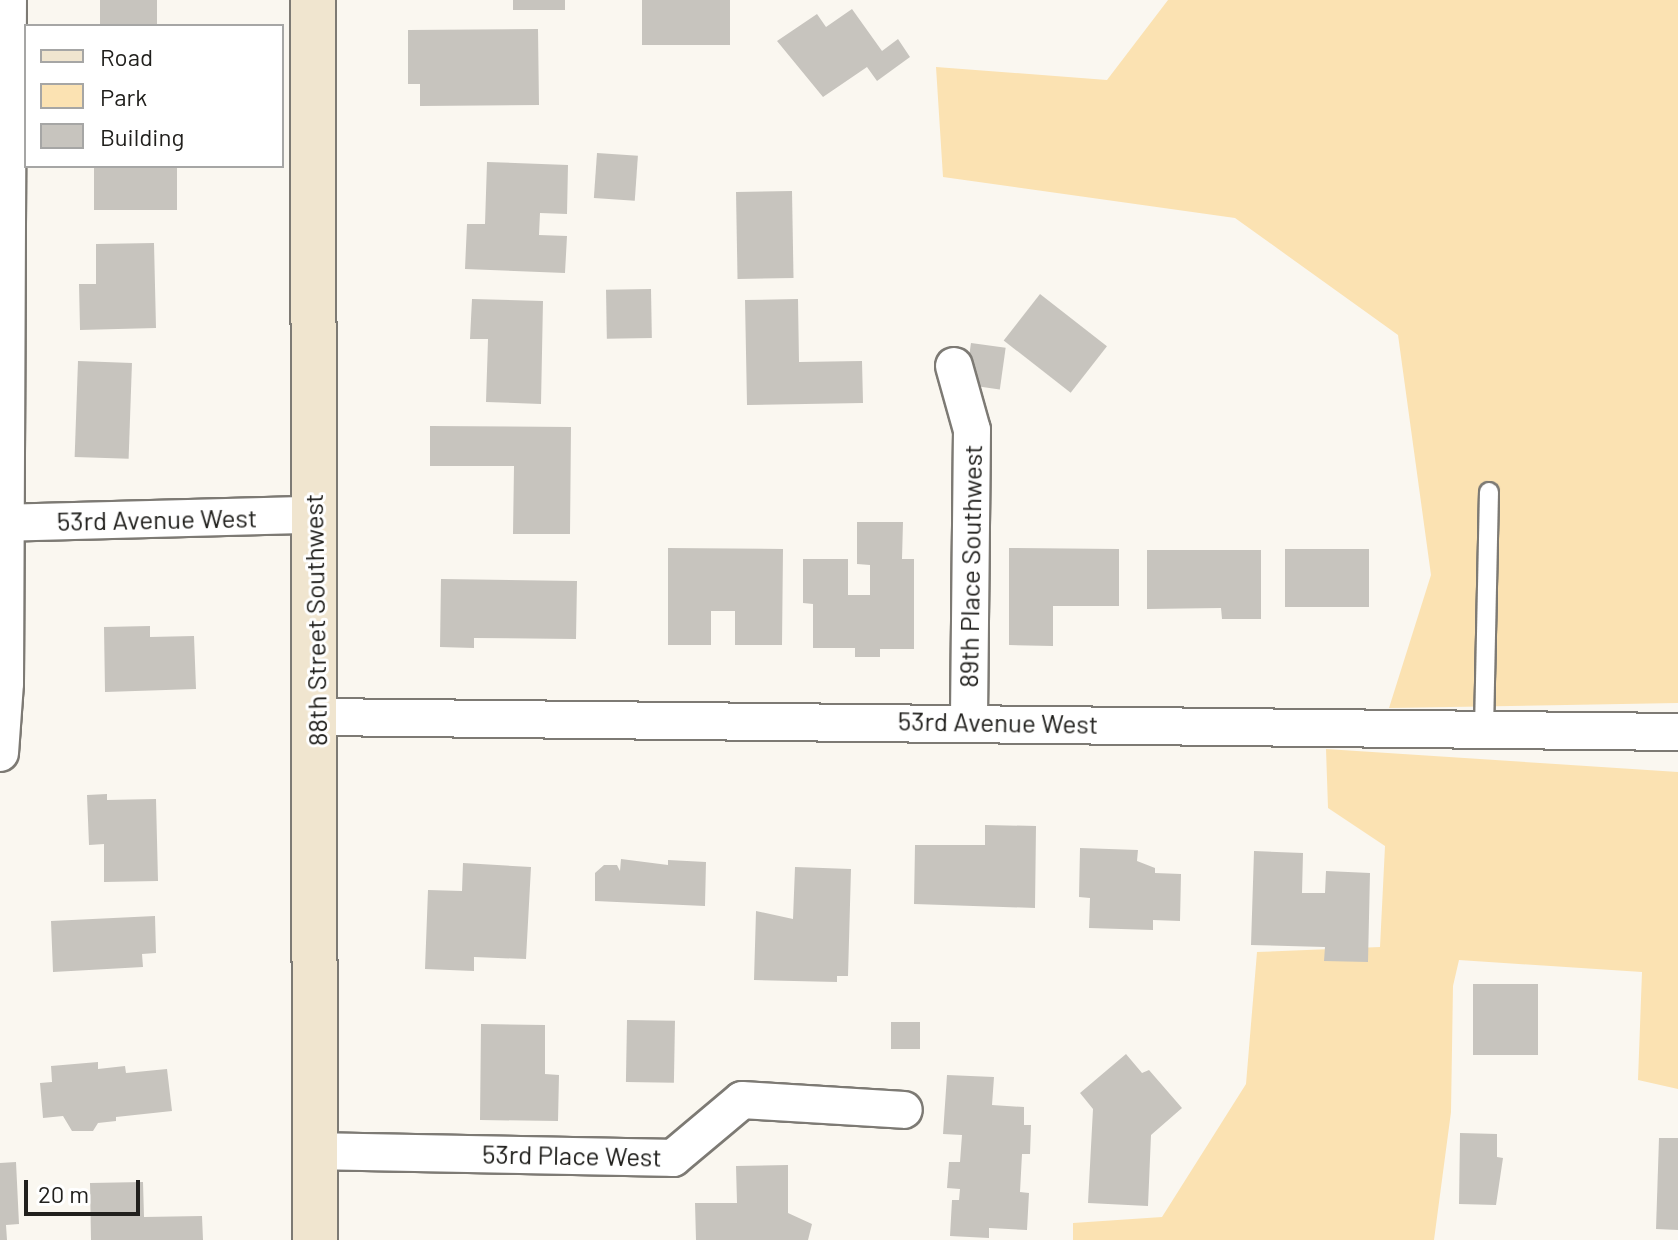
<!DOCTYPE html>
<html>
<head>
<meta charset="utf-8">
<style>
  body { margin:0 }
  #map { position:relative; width:1678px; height:1240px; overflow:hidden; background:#faf7f0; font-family:Barlow,sans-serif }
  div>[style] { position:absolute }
  .green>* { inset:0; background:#fbe2b2 }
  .building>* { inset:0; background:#c7c4be; transform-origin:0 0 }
  .roads { filter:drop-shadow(2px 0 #7d7a74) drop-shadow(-2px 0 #7d7a74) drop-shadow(0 2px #7d7a74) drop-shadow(0 -2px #7d7a74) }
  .lane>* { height:18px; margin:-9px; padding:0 9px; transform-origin:9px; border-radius:9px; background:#fff }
  .street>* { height:36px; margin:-18px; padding:0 18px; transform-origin:18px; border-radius:18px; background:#fff }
  .secondary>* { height:44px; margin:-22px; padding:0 22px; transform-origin:22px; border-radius:22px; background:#f0e5cf }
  span { translate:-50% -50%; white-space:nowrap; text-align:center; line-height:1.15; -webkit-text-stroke:6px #fff; paint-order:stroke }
  .street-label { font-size:26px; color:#21201d }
  .legend { position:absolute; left:24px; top:24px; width:260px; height:144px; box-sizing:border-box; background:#fff; border:2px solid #a6a6a5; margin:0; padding:10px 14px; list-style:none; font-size:24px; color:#21201d }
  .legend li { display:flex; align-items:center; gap:16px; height:40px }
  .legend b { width:40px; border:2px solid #a6a6a5 }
  .scale { position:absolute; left:24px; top:1180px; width:116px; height:36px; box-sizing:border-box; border:4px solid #21201d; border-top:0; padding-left:10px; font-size:24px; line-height:28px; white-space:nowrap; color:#21201d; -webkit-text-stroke:6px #fff; paint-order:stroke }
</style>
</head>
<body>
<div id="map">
  <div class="green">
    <div style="clip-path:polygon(1168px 0,1678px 0,1678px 703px,1389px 708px,1431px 575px,1398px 335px,1235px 218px,943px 177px,936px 67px,1107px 80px)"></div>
    <div style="clip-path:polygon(1326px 749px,1678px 772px,1678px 1089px,1638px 1080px,1642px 972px,1459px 960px,1453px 986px,1451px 1112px,1434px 1240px,1073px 1240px,1073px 1223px,1162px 1217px,1246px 1084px,1257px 952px,1380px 947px,1385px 846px,1328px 808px)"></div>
  </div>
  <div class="building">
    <div style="left:100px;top:0;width:57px;height:26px"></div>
    <div style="left:513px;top:0;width:52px;height:10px"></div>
    <div style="left:642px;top:0;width:88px;height:45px"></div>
    <div style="clip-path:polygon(852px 9px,882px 51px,898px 39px,910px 57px,877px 81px,867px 67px,823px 97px,777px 41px,817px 14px,826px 27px)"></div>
    <div style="clip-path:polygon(538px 29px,539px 105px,420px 106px,420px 84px,408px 84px,408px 30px)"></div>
    <div style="left:597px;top:153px;width:41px;height:45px;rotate:4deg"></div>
    <div style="clip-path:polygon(487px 162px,568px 165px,567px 214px,540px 213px,539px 235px,567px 236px,565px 273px,465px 269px,467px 224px,485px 224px)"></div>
    <div style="left:94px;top:166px;width:83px;height:44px"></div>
    <div style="left:792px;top:191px;width:87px;height:56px;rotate:89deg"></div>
    <div style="clip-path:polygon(154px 243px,156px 328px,80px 330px,79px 284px,96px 284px,96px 244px)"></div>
    <div style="left:651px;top:289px;width:49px;height:45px;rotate:89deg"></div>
    <div style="left:1040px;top:294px;width:85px;height:59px;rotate:38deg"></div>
    <div style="clip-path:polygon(472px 299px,543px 301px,541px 404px,486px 402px,488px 339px,470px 339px)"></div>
    <div style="clip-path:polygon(798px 299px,799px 362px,862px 361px,863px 403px,747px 405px,745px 300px)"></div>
    <div style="left:971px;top:343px;width:35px;height:42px;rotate:8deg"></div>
    <div style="left:78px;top:361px;width:54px;height:96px;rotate:2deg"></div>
    <div style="clip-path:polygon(430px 426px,571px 427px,570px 534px,513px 534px,514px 466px,430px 466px)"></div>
    <div style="clip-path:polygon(857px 522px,903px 522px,902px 559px,914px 559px,914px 649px,880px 649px,880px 657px,855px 657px,855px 648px,813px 648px,813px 604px,803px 603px,803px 559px,848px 559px,848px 595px,870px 595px,870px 565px,857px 564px)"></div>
    <div style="clip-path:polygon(668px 548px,783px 549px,782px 645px,735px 645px,735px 611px,711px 611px,711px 645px,668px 645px)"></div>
    <div style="clip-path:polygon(1009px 548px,1119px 549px,1119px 606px,1053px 606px,1053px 646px,1009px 645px)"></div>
    <div style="left:1285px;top:549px;width:84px;height:58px"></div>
    <div style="clip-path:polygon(1147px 550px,1261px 550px,1261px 619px,1222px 619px,1221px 608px,1147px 609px)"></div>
    <div style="clip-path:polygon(441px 579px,577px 581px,576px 639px,474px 638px,474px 648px,440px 647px)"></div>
    <div style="clip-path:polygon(150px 626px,150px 637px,194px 636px,196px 689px,105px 692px,104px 627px)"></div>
    <div style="clip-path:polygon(107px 794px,107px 800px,156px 799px,158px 881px,104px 882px,104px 844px,89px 845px,87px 795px)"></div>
    <div style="clip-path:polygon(985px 825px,1036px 826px,1035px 908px,914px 904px,915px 845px,985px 845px)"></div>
    <div style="clip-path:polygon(1080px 848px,1138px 850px,1137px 861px,1155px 868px,1155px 873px,1181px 874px,1180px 921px,1153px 920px,1153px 930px,1089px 928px,1090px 898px,1079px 897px)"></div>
    <div style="clip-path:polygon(1254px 851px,1303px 853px,1302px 893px,1325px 893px,1326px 871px,1370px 873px,1368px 962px,1324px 961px,1325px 947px,1251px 945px)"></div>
    <div style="clip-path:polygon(621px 859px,668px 865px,668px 860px,706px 862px,705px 906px,595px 901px,595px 873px,604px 865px,617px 865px,620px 871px)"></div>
    <div style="clip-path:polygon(463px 863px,531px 867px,526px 959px,474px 957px,474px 971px,425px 969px,428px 890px,462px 891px)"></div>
    <div style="clip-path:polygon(795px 867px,851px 869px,848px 976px,837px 976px,837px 982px,754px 980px,756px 911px,793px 919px)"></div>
    <div style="clip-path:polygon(155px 916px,156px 953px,142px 954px,143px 967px,53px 972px,51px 921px)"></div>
    <div style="left:1473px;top:984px;width:65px;height:71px"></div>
    <div style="left:627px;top:1020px;width:48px;height:62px;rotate:1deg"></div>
    <div style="left:891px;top:1022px;width:29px;height:27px"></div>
    <div style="clip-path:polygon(481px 1024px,545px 1025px,545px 1074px,559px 1075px,558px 1121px,480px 1120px)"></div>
    <div style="clip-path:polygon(1126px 1054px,1142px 1073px,1149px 1070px,1182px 1108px,1151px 1135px,1148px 1206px,1088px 1203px,1093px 1109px,1080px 1093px)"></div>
    <div style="clip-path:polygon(98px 1062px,98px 1069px,125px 1066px,126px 1073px,167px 1069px,172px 1111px,116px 1117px,116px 1121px,98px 1123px,93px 1131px,72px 1131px,63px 1116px,43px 1118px,40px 1083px,52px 1082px,51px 1066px)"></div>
    <div style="clip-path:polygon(947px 1075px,994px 1077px,992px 1105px,1024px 1107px,1024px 1125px,1031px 1125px,1030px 1154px,1022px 1154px,1020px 1192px,1029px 1193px,1027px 1230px,989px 1228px,989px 1238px,950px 1236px,952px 1200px,959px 1200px,960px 1189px,947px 1188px,949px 1162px,960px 1162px,962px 1135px,943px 1134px)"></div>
    <div style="clip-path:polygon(1460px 1133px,1497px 1134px,1497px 1157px,1503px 1158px,1496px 1205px,1459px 1204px)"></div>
    <div style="clip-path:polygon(1659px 1138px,1678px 1138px,1678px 1230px,1656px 1229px)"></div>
    <div style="clip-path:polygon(16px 1162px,19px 1224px,6px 1225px,7px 1240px,0 1240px,0 1163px)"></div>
    <div style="clip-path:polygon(788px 1165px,788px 1213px,812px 1224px,808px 1240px,696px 1240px,695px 1203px,737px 1203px,736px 1166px)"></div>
    <div style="clip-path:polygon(143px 1182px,144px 1217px,202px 1216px,203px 1240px,91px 1240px,90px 1183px)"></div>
  </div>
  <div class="roads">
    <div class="lane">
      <div style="left:1484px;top:730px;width:238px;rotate:-88.8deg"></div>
    </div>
    <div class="street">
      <div style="left:954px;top:366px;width:66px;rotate:74.3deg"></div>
      <div style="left:972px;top:430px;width:291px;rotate:90.6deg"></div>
      <div style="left:0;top:523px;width:313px;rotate:-1.5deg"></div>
      <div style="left:317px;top:717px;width:1361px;rotate:0.63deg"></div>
      <div style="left:0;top:753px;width:70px;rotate:-85.9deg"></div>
      <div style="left:5px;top:683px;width:683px;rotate:-89.75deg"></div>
      <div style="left:315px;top:1151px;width:358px;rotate:1.1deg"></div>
      <div style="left:673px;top:1158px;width:90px;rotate:-40deg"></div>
      <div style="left:742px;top:1100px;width:162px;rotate:3.5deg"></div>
    </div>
    <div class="secondary">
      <div style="left:313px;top:0;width:1240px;rotate:89.91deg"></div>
    </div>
  </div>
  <div class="street-label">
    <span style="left:157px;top:519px;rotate:-1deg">53rd Avenue West</span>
    <span style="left:970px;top:566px;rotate:-89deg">89th Place Southwest</span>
    <span style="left:315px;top:620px;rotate:-91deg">88th Street Southwest</span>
    <span style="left:998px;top:722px;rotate:1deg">53rd Avenue West</span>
    <span style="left:572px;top:1155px;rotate:1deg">53rd Place West</span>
  </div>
  <ul class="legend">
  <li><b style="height:10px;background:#f0e5cf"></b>Road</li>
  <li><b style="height:22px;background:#fbe2b2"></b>Park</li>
  <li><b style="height:22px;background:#c7c4be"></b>Building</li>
  </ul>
  <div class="scale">20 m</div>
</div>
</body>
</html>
